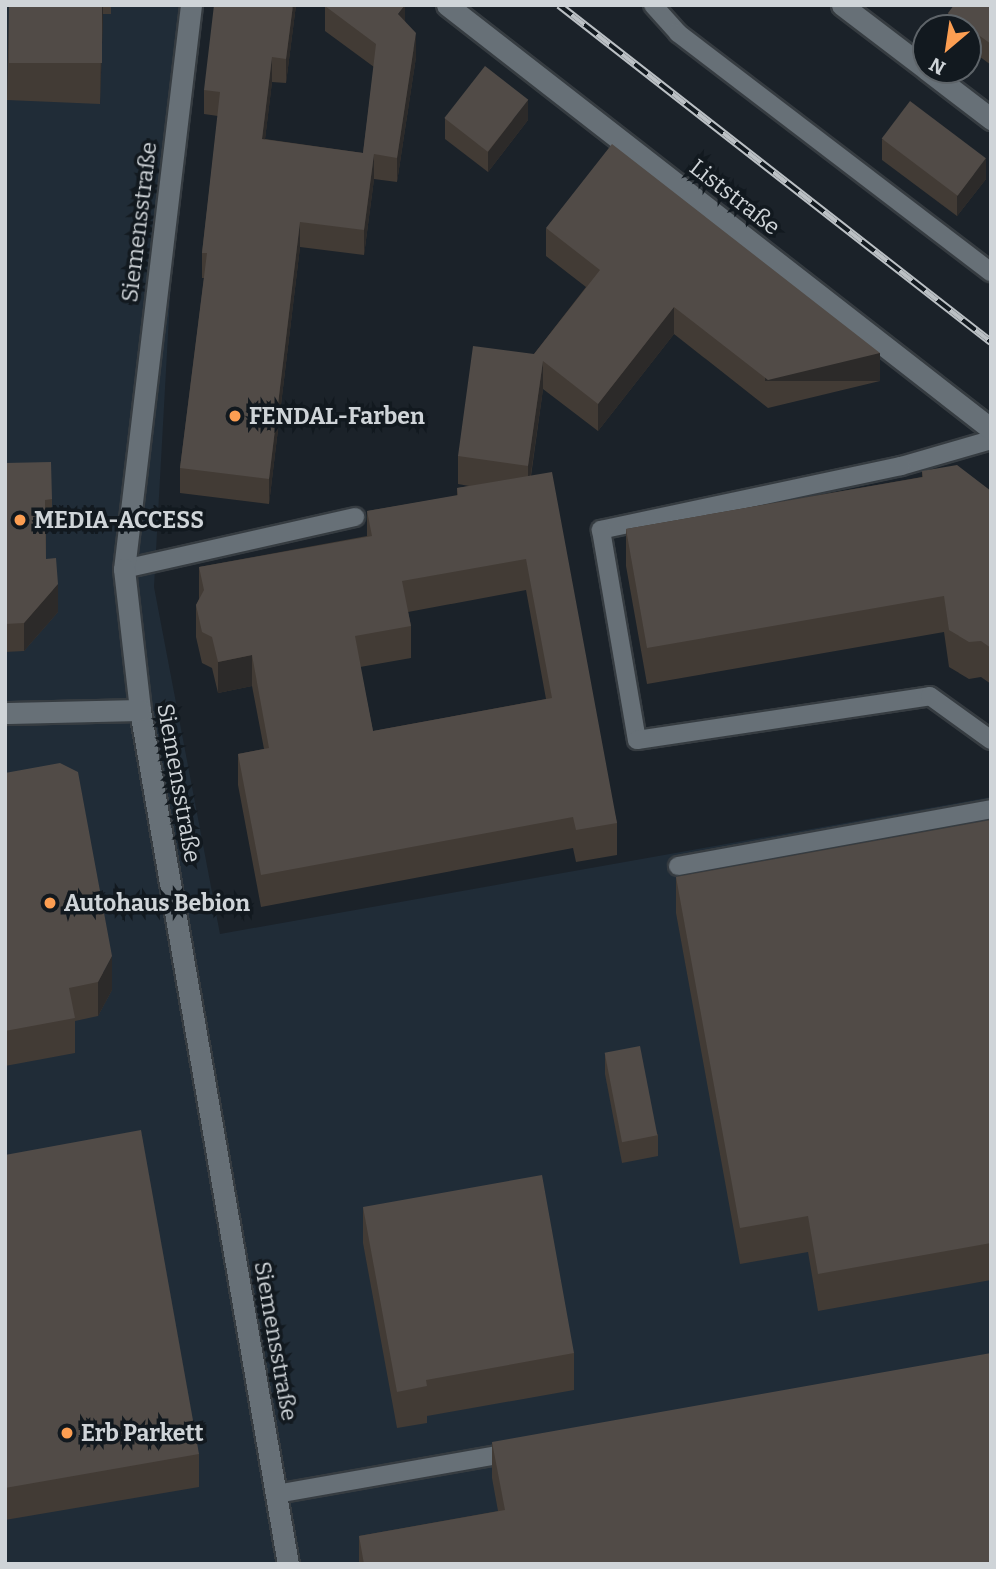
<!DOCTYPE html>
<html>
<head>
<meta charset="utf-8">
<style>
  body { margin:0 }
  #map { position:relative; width:996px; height:1569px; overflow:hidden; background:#1b2229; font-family:Bitter,serif }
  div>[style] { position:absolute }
  .built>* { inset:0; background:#202c37 }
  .roads { filter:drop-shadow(2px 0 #363c41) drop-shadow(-2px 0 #363c41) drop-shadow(0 2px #363c41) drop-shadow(0 -2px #363c41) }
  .lane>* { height:18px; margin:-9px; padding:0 9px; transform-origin:9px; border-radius:9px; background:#677077 }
  .street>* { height:21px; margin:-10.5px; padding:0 10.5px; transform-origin:10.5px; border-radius:10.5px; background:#677077 }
  .rail>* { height:8px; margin-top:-4px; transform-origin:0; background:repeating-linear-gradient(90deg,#12191f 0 16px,#bbc0c4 0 32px); box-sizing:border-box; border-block:2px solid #bbc0c4 }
  .wall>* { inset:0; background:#423b35 }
  .shaded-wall>* { inset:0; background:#2c2a29; transform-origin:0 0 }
  .building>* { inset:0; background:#514b47; transform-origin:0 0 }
  .dots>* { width:19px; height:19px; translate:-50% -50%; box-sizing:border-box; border:4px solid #12191f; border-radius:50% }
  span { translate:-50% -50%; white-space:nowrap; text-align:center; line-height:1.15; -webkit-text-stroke:7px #12191f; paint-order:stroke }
  .street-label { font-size:23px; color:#cfd4d8 }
  .poi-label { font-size:23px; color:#cfd4d8; font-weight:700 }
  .left { translate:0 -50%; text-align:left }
  .frame { position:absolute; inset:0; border:7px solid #cfd4d8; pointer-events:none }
  .north { position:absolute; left:912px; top:14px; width:70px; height:70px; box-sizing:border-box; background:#12191f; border:2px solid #5e6469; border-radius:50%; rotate:209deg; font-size:19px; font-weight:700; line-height:28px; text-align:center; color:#cfd4d8 }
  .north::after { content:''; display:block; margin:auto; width:24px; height:32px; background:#fc9e52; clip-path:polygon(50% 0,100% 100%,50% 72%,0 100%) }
</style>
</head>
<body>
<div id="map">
  <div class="built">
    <div style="clip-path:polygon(5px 5px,193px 5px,179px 136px,154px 587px,220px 934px,991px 797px,991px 1564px,5px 1564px)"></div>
  </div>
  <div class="roads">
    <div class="lane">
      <div style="left:653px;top:5px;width:38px;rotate:48deg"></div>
      <div style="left:678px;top:33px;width:394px;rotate:37.4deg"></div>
      <div style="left:991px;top:440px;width:94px;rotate:163.9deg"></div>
      <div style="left:901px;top:466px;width:307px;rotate:168deg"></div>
      <div style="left:601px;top:530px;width:213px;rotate:80.3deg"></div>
      <div style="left:637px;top:740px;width:296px;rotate:-8.5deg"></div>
      <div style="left:930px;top:696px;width:75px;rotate:35.8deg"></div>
      <div style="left:124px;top:569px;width:237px;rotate:-12.7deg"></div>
      <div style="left:678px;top:866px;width:318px;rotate:-10.3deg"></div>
      <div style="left:276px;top:1494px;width:241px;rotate:-10deg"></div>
    </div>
    <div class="street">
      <div style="left:191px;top:5px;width:568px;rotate:96.77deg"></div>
      <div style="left:124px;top:569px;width:142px;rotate:83.5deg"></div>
      <div style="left:140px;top:710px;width:867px;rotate:80.17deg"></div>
      <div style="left:447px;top:5px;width:690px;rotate:37.93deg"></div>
      <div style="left:842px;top:5px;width:106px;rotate:37.3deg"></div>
      <div style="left:927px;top:70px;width:81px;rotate:37.4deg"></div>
      <div style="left:5px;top:713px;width:135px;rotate:-1.3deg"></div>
    </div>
  </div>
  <div class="rail">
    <div style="left:559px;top:5px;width:548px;rotate:37.96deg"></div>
  </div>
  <div class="wall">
    <div style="clip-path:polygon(9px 5px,111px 5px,111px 14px,103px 14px,100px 104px,7px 100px)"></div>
    <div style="clip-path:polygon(296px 5px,286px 83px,272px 82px,265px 139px,363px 153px,374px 67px,325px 31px,325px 6px,405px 21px,416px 57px,397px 182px,374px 179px,364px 255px,300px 247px,269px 504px,180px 493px,180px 468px,204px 278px,202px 278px,202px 253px,218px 116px,204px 114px,204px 90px)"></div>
    <div style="clip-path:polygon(991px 5px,991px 65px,968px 48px,968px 28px,948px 28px,948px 13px)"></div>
    <div style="clip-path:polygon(445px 118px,528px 120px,488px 172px,445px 139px)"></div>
    <div style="clip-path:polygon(882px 139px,986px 179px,957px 216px,882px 160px)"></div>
    <div style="clip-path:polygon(evenodd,546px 228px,880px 381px,768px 408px,674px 334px,598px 431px,543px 389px,531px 476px,617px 823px,617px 855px,576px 862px,573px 848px,261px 907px,238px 785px,238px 754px,264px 749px,252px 686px,218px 693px,212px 668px,202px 663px,196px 637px,196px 605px,199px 599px,199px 567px,367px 536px,367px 511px,457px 496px,457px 488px,469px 486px,458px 484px,458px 456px,534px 354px,586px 287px,546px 256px,546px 228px,526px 590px,546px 699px,373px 731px,360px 667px,411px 658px,411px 626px,408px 612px,526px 590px)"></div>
    <div style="clip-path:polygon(5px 463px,52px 499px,52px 528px,46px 528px,46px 559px,58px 612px,24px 651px,5px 652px)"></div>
    <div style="clip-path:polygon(922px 471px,991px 491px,991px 684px,981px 677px,969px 679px,949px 667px,944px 632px,647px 684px,626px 566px,626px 529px,922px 477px)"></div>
    <div style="clip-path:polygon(5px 773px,112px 990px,98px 1016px,75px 1021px,75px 1053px,5px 1066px)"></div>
    <div style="clip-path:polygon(991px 820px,991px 1280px,818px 1311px,808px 1252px,740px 1264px,676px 913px,676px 877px)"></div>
    <div style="clip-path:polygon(605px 1053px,658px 1135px,658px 1156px,622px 1163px,605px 1074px)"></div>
    <div style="clip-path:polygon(5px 1155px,199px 1454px,199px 1487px,5px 1520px)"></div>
    <div style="clip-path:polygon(363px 1207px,574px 1353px,574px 1390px,427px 1416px,427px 1423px,397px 1428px,363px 1243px)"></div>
    <div style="clip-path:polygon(492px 1442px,991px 1564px,359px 1564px,359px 1536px,498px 1511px,492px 1478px)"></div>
  </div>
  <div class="shaded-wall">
    <div style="clip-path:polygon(102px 5px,103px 5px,103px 14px,100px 104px)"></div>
    <div style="clip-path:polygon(293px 5px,296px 5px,286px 83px,286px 59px)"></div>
    <div style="clip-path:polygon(405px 5px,405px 30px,398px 14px)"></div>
    <div style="clip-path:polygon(416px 33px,416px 57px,397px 182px,397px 158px)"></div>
    <div style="clip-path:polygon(272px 57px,272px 82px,262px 164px,262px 139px)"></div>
    <div style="clip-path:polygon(528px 100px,528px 120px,488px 172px,488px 152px)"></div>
    <div style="clip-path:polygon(374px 154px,374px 179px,364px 255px,364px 230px)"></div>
    <div style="clip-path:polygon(986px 158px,986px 179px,957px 216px,957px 196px)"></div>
    <div style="clip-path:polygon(300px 222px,300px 247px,269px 504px,269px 479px)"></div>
    <div style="clip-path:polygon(674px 307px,674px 334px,598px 431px,598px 404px)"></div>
    <div style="left:880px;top:353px;width:28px;height:115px;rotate:90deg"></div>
    <div style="clip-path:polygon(543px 361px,543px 389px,528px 494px,528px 466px)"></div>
    <div style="clip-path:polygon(58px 584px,58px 612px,24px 651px,24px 623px)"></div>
    <div style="clip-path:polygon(252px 655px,252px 686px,218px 693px,218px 662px)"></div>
    <div style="clip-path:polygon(112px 956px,112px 990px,98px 1016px,98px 982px)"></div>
  </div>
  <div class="building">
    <div style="left:9px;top:5px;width:93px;height:58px"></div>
    <div style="clip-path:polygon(214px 5px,293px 5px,286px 59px,272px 57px,262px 139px,363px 153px,376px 44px,325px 6px,326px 5px,405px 5px,398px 14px,416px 33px,397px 158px,374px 154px,364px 230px,300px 222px,269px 479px,180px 468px,207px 253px,202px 253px,220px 92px,204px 90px)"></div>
    <div style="clip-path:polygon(954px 5px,991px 5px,991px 44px,948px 13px)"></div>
    <div style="left:485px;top:66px;width:55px;height:66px;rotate:38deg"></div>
    <div style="left:910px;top:101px;width:95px;height:47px;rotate:37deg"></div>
    <div style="clip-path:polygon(612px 144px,880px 353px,768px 380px,674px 307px,598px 404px,543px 361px,528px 466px,458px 456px,473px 346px,534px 354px,600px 270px,546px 228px)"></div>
    <div style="clip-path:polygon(51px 462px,52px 499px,45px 500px,46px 559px,56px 558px,58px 584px,24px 623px,5px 624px,5px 463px)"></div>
    <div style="clip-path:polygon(957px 465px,991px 491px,991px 648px,981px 641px,969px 642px,949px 630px,944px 596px,647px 648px,626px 529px,923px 477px,922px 471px)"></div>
    <div style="clip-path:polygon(evenodd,552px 472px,617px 823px,576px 830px,573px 817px,261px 875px,238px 754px,269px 748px,252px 655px,218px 662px,212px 637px,202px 632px,196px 605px,204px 590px,199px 567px,372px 536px,367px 511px,458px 495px,457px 488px,552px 472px,526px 559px,552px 698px,373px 731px,355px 636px,411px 626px,402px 581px,526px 559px)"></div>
    <div style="clip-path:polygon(60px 763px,78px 772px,112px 956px,98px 982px,69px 988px,75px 1018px,5px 1031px,5px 773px)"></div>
    <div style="clip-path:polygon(991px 820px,991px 1243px,818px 1274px,808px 1216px,740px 1228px,676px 877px)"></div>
    <div style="left:640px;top:1046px;width:91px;height:36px;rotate:79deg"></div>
    <div style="clip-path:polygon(141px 1130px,199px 1454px,5px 1488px,5px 1155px)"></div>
    <div style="clip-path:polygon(542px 1175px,574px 1353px,426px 1380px,427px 1386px,397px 1392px,363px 1207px)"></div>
    <div style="clip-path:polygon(991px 1353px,991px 1564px,364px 1564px,359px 1536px,505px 1510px,492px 1442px)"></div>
  </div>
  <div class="dots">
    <div style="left:235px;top:416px;background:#fc9e52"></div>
    <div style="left:20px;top:520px;background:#fc9e52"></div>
    <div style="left:50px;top:903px;background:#fc9e52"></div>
    <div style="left:67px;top:1433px;background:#fc9e52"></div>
  </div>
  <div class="street-label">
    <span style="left:735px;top:197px;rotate:38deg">Liststraße</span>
    <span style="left:139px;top:222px;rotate:-83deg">Siemensstraße</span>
    <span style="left:179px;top:783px;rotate:80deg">Siemensstraße</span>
    <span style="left:276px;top:1341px;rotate:80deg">Siemensstraße</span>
  </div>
  <div class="poi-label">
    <span class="left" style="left:249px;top:416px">FENDAL-Farben</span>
    <span class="left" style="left:34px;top:520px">MEDIA-ACCESS</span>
    <span class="left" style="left:64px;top:903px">Autohaus Bebion</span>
    <span class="left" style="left:81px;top:1433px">Erb Parkett</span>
  </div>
  <div class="frame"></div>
  <div class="north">N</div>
</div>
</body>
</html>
